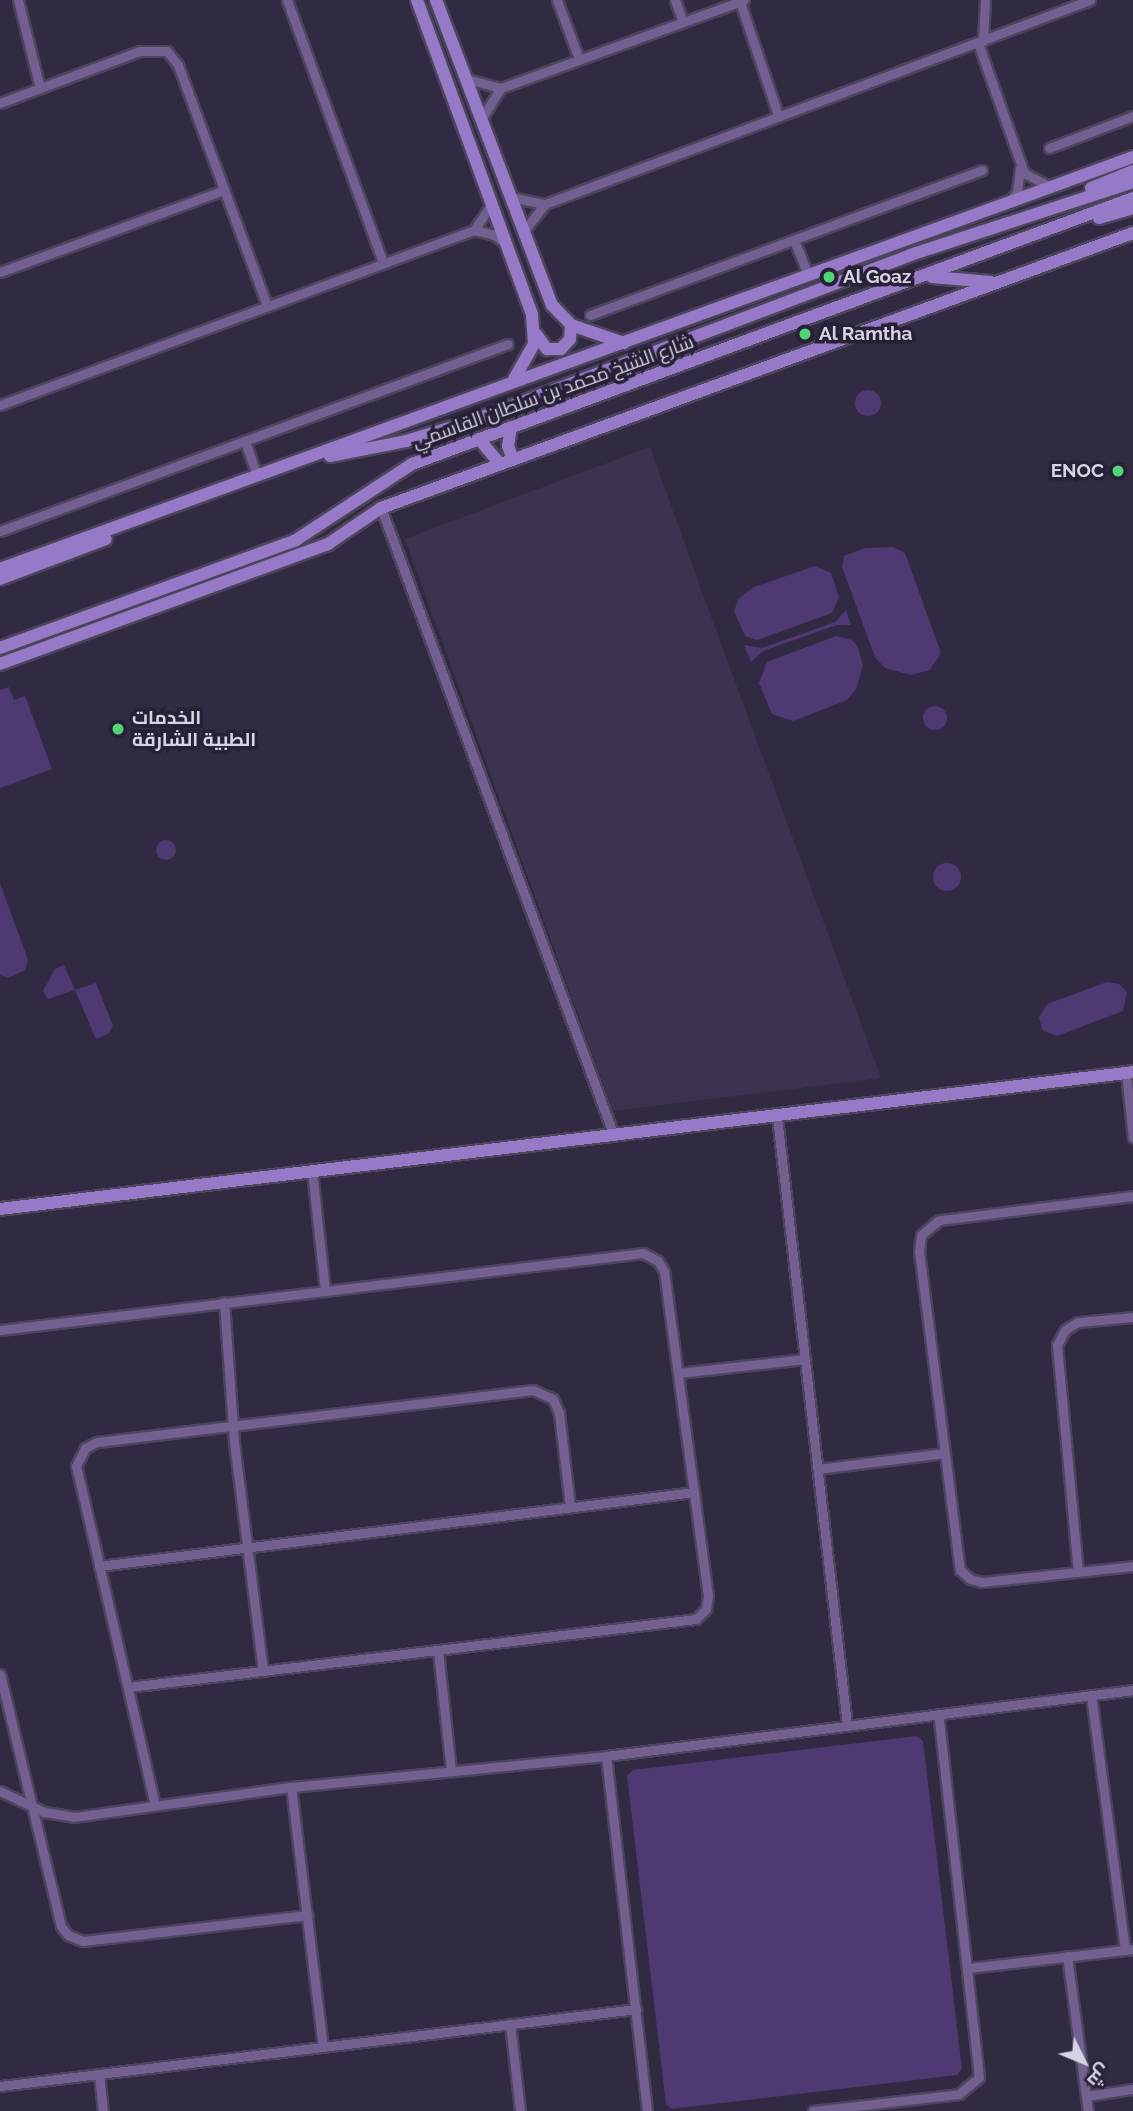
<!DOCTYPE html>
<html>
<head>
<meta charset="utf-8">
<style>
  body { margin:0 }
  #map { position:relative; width:1133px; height:2111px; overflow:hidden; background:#322a42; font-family:Raleway,Cairo,sans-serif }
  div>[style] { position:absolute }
  .built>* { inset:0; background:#3d3351 }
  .green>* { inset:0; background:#4e3972 }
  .round { border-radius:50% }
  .roads { filter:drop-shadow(2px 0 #4d455c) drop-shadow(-2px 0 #4d455c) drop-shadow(0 2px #4d455c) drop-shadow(0 -2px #4d455c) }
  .street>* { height:9px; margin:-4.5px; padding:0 4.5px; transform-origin:4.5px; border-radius:4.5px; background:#716090 }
  .secondary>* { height:12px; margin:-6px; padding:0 6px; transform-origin:6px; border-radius:6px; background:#967ac7 }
  .dots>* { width:19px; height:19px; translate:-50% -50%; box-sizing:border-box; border:4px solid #282037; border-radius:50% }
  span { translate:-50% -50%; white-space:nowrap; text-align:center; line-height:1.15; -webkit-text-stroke:7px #282037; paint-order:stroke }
  .poi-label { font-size:19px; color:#d8d3e3; font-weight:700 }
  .left { translate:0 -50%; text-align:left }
  .right { translate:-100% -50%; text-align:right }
  .street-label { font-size:19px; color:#d8d3e3 }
  .north { position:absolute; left:1049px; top:2027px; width:70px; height:70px; -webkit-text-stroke:5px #282037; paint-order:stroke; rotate:133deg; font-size:19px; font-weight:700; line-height:28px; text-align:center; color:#d8d3e3 }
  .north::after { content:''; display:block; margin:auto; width:24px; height:32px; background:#d8d3e3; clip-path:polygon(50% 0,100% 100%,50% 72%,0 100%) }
</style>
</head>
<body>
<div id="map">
  <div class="built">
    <div style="clip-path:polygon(650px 447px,702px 592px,881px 1078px,613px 1111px,405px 539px)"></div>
  </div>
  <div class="green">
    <div class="round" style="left:855px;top:390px;width:26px;height:26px"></div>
    <div style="clip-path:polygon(893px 547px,905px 553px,941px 653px,930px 670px,911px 675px,885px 668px,875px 657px,842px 567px,844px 556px,865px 548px)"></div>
    <div style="clip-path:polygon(815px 566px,831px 573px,839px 597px,832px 613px,757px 640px,745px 636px,734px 611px,739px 598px,754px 587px)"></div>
    <div style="clip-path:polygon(846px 610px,851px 625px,837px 625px,763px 651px,751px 662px,744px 645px,762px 648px,835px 622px)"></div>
    <div style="clip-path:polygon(836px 636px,852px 640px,858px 647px,863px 666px,856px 689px,847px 700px,793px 721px,772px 714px,759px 683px,767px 662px)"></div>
    <div style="clip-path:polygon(9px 687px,14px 700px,25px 696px,52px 769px,0 788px,0 690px)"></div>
    <div class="round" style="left:923px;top:706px;width:24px;height:24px"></div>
    <div class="round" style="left:156px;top:840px;width:20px;height:20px"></div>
    <div class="round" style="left:933px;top:863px;width:28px;height:28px"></div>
    <div style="clip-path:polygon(0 883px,28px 960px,25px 970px,8px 978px,0 975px)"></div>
    <div style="clip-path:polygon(64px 965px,75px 990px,96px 983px,113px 1026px,108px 1034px,96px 1039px,75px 990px,48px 999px,43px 991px,55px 969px)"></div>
    <div style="clip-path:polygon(1107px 982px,1119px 984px,1127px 992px,1123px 1011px,1057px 1036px,1043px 1031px,1039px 1018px,1047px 1004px)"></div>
    <div style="clip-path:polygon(917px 1736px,923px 1741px,962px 2069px,957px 2075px,671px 2109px,666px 2104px,627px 1776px,633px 1770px)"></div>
  </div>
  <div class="roads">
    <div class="street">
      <div style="left:18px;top:0;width:91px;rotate:76deg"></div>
      <div style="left:287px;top:0;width:280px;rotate:69.9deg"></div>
      <div style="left:557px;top:0;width:63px;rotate:69.6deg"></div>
      <div style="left:675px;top:0;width:23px;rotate:70deg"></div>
      <div style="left:740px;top:2px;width:119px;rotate:71.4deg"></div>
      <div style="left:983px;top:41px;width:41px;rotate:-87.2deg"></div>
      <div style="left:978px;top:43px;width:138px;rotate:70.5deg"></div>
      <div style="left:1024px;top:173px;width:30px;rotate:28deg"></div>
      <div style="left:467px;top:79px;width:35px;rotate:15deg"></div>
      <div style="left:501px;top:88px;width:258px;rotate:-19.9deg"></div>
      <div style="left:0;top:103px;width:149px;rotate:-20.4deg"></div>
      <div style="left:140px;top:51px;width:27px"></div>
      <div style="left:167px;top:51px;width:18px;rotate:52deg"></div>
      <div style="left:178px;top:65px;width:257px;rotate:69.7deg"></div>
      <div style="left:482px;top:118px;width:36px;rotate:-58deg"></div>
      <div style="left:1049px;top:148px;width:90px;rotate:-20.9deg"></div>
      <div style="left:511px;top:197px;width:35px;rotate:12deg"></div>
      <div style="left:1009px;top:202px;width:13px;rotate:-51deg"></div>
      <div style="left:1017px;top:192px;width:25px;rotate:-83deg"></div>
      <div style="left:474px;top:230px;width:32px;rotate:-56deg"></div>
      <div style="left:523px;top:232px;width:36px;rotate:-52deg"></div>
      <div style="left:545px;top:204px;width:582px;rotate:-20.52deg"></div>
      <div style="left:794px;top:240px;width:37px;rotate:68deg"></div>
      <div style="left:0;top:272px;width:239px;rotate:-20.1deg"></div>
      <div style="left:590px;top:315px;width:418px;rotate:-20.3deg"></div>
      <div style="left:0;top:405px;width:505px;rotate:-20.26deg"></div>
      <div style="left:474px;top:230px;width:18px;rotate:13deg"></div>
      <div style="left:492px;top:234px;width:17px;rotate:33deg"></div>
      <div style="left:245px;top:441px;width:36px;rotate:71deg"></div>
      <div style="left:381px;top:508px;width:667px;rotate:69.64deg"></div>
      <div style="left:0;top:531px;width:541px;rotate:-20.21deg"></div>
      <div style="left:1126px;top:1073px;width:65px;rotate:83.9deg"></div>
      <div style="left:777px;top:1117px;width:612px;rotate:83.43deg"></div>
      <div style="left:312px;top:1171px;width:121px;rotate:83.8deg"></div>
      <div style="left:1133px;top:1196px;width:195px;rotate:172.9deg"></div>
      <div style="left:939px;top:1220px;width:23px;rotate:140deg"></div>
      <div style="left:921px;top:1235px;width:16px;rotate:97deg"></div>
      <div style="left:919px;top:1251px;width:322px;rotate:82.7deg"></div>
      <div style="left:960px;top:1570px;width:13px;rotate:42deg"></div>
      <div style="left:970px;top:1579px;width:12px;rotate:14deg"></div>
      <div style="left:982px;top:1582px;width:152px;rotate:-6deg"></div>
      <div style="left:224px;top:1302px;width:140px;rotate:85.9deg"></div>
      <div style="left:234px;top:1442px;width:231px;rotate:82.8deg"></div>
      <div style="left:0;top:1330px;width:648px;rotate:-6.83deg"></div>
      <div style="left:643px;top:1253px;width:17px;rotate:28deg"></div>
      <div style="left:658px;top:1261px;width:12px;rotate:59deg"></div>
      <div style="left:664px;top:1271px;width:327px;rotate:82.3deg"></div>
      <div style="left:708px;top:1595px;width:14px;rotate:98deg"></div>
      <div style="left:706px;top:1609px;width:14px;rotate:135deg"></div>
      <div style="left:696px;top:1619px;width:572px;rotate:173.17deg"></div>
      <div style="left:678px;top:1373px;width:128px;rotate:-6.3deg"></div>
      <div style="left:818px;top:1469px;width:127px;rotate:-7.2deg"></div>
      <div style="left:99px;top:1566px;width:600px;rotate:-7.09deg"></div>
      <div style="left:1078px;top:1572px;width:228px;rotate:-95.3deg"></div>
      <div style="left:1057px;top:1345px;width:17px;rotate:-62deg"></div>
      <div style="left:1065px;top:1330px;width:15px;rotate:-32deg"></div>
      <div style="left:1078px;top:1322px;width:55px;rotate:-5.2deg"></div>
      <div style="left:438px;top:1651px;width:121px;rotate:83.8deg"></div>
      <div style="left:0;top:1674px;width:259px;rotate:76.4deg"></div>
      <div style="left:61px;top:1926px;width:11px;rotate:52deg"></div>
      <div style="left:68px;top:1935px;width:16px;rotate:22deg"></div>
      <div style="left:83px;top:1941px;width:226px;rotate:-6.6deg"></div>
      <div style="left:1091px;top:1695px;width:257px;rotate:82.4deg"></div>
      <div style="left:606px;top:1756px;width:357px;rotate:83.4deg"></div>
      <div style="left:291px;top:1787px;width:261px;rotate:83deg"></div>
      <div style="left:0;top:1791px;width:49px;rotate:25.5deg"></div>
      <div style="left:44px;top:1812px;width:30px;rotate:9deg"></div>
      <div style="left:74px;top:1817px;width:219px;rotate:-7.9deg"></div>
      <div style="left:291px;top:1787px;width:317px;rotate:-5.6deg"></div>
      <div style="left:606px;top:1756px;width:531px;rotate:-7.14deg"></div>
      <div style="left:155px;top:1805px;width:348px;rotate:-103.1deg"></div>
      <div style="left:76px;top:1466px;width:20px;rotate:-63deg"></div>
      <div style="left:85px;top:1448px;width:13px;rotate:-27deg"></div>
      <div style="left:97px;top:1442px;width:439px;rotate:-6.8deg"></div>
      <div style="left:533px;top:1390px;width:22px;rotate:24deg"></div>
      <div style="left:553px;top:1399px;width:15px;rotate:67deg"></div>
      <div style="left:559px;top:1413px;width:95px;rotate:83.3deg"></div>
      <div style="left:1067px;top:1956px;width:156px;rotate:82.3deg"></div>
      <div style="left:969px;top:1968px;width:165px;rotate:-6.6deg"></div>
      <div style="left:510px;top:2024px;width:88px;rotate:83.4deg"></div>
      <div style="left:99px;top:2074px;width:37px;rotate:84deg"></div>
      <div style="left:0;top:2086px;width:641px;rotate:-6.9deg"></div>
      <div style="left:1086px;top:2096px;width:48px;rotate:-8.5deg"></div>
      <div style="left:813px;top:2111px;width:147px;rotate:-6.6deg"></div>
      <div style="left:959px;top:2094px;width:26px;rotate:-40deg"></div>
      <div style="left:979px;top:2077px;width:365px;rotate:-96.4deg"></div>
    </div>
    <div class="secondary">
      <div style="left:417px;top:0;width:335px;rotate:69.9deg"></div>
      <div style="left:532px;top:315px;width:29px;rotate:86deg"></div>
      <div style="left:534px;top:344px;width:40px;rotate:119.7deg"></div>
      <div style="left:436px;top:0;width:326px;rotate:69.2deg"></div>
      <div style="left:552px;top:305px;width:28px;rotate:46deg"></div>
      <div style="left:571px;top:325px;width:56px;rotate:18.8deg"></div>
      <div style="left:1091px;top:188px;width:45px;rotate:-22deg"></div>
      <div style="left:1099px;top:218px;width:35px;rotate:-16deg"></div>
      <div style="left:932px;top:277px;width:59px;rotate:4.8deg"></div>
      <div style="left:536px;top:334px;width:19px;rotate:54deg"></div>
      <div style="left:547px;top:349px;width:14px"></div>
      <div style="left:561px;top:349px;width:13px;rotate:-48deg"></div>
      <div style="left:570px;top:339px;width:14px;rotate:-86deg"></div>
      <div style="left:511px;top:427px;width:19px;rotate:99deg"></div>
      <div style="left:508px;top:446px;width:14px;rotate:69deg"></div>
      <div style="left:479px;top:439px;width:33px;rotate:50deg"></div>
      <div style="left:330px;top:456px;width:77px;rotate:-11.2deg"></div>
      <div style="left:406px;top:441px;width:66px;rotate:-16.8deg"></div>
      <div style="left:469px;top:422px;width:472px;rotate:-20.7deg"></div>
      <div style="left:910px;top:255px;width:235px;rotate:-18.1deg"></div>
      <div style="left:0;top:569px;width:1206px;rotate:-19.98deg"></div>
      <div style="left:0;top:579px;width:113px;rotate:-20.7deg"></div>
      <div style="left:0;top:648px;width:315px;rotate:-20deg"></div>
      <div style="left:296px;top:540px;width:139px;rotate:-33.2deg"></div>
      <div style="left:412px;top:464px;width:769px;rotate:-20.25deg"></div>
      <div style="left:0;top:664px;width:349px;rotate:-20.1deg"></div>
      <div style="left:328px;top:544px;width:64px;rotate:-34.2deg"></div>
      <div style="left:381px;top:508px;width:801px;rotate:-20.09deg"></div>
      <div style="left:0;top:1209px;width:1141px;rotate:-6.89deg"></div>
    </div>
  </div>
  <div class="dots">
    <div style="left:829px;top:277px;background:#4ed676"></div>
    <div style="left:805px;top:334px;background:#4ed676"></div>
    <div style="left:1118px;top:471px;background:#4ed676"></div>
    <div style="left:118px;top:729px;background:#4ed676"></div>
  </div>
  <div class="poi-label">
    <span class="left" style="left:843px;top:277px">Al Goaz</span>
    <span class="left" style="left:819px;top:334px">Al Ramtha</span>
    <span class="right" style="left:1104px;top:471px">ENOC</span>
    <span class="left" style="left:132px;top:729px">الخدمات<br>الطبية الشارقة</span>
  </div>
  <div class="street-label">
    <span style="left:553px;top:392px;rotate:-20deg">شارع الشيخ محمد بن سلطان القاسمي</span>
  </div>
  <div class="north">ش</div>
</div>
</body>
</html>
